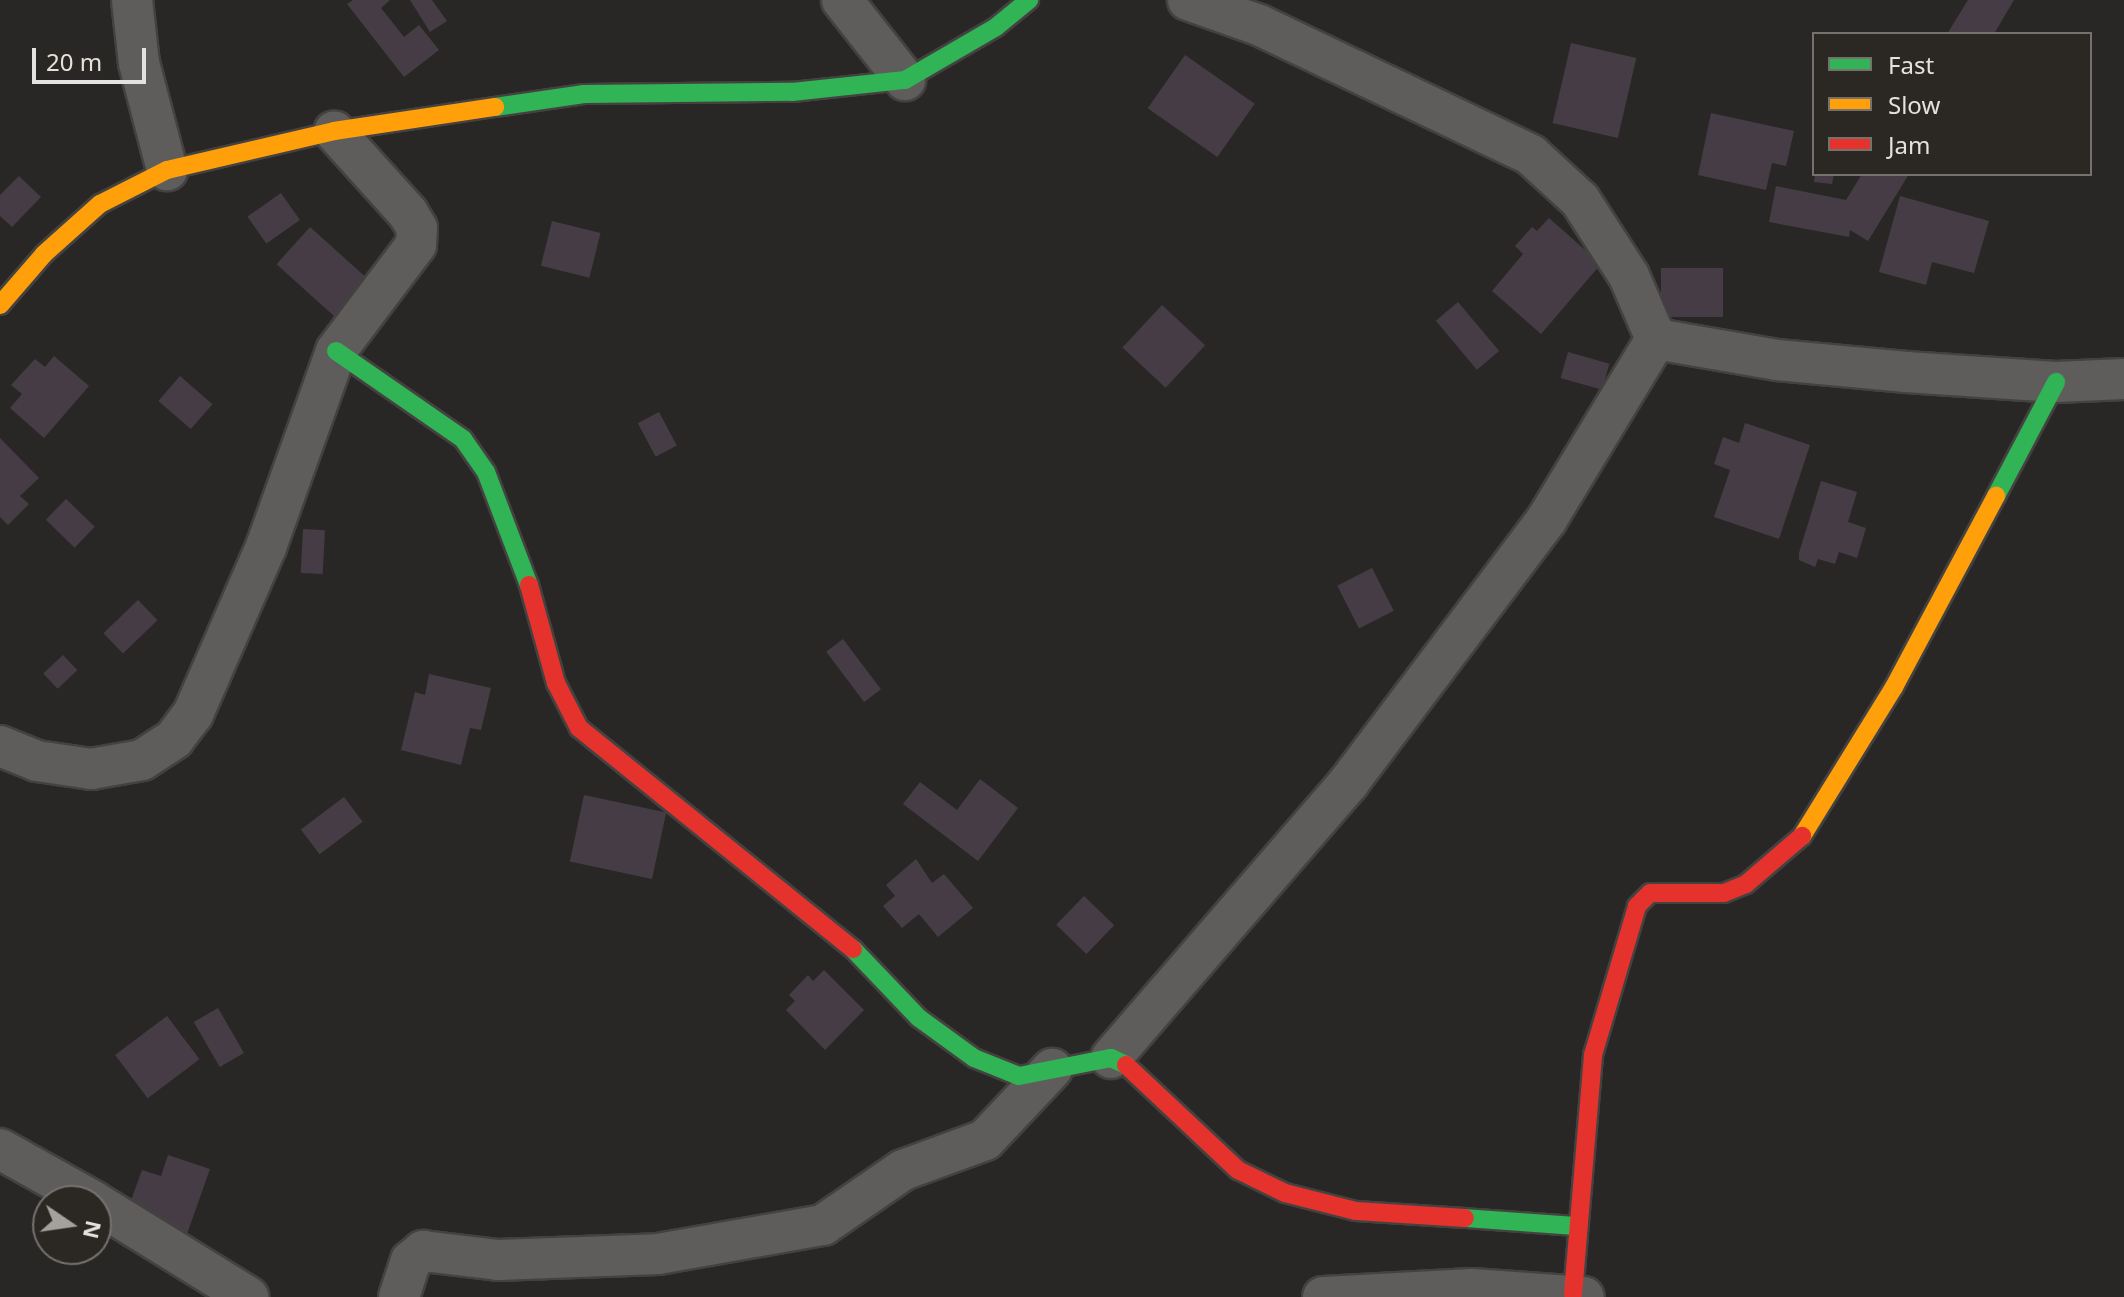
<!DOCTYPE html>
<html>
<head>
<meta charset="utf-8">
<style>
  body { margin:0 }
  #map { position:relative; width:2124px; height:1297px; overflow:hidden; background:#292725; font-family:"Noto Sans",sans-serif }
  div>[style] { position:absolute }
  .building>* { inset:0; background:#463c45; transform-origin:0 0 }
  .roads { filter:drop-shadow(2px 0 #444240) drop-shadow(-2px 0 #444240) drop-shadow(0 2px #444240) drop-shadow(0 -2px #444240) }
  .street>* { height:40px; margin:-20px; padding:0 20px; transform-origin:20px; border-radius:20px; background:#5f5d5c }
  .fast>* { height:18px; margin:-9px; padding:0 9px; transform-origin:9px; border-radius:9px; background:#30b455 }
  .slow>* { height:18px; margin:-9px; padding:0 9px; transform-origin:9px; border-radius:9px; background:#ff9f0a }
  .jam>* { height:18px; margin:-9px; padding:0 9px; transform-origin:9px; border-radius:9px; background:#e5322d }
  span { translate:-50% -50%; white-space:nowrap; text-align:center; line-height:1.15; -webkit-text-stroke:6px #2b2723; paint-order:stroke }
  .legend { position:absolute; left:1812px; top:32px; width:280px; height:144px; box-sizing:border-box; background:#2b2723; border:2px solid #75726e; margin:0; padding:10px 14px; list-style:none; font-size:24px; color:#e4e2df }
  .legend li { display:flex; align-items:center; gap:16px; height:40px }
  .legend b { width:40px; border:2px solid #75726e }
  .north { position:absolute; left:32px; top:1185px; width:80px; height:80px; box-sizing:border-box; background:#2b2723; border:2px solid #75726e; border-radius:50%; rotate:103deg; font-size:22px; font-weight:700; line-height:32px; text-align:center; color:#e4e2df }
  .north::after { content:''; display:block; margin:auto; width:28px; height:36px; background:#a3a19e; clip-path:polygon(50% 0,100% 100%,50% 72%,0 100%) }
  .scale { position:absolute; left:32px; top:48px; width:114px; height:36px; box-sizing:border-box; border:4px solid #e4e2df; border-top:0; padding-left:10px; font-size:24px; line-height:28px; white-space:nowrap; color:#e4e2df; -webkit-text-stroke:6px #2b2723; paint-order:stroke }
</style>
</head>
<body>
<div id="map">
  <div class="building">
    <div style="clip-path:polygon(353px 0,390px 0,381px 8px,404px 37px,419px 25px,439px 50px,404px 77px,347px 4px)"></div>
    <div style="clip-path:polygon(410px 0,432px 0,447px 21px,430px 32px)"></div>
    <div style="clip-path:polygon(1968px 0,2014px 0,1994px 34px,1947px 34px)"></div>
    <div style="left:1571px;top:43px;width:67px;height:82px;rotate:13deg"></div>
    <div style="left:1185px;top:55px;width:85px;height:65px;rotate:35deg"></div>
    <div style="clip-path:polygon(1711px 113px,1794px 131px,1786px 166px,1772px 163px,1766px 190px,1698px 175px)"></div>
    <div style="clip-path:polygon(1815px 174px,1834px 174px,1832px 184px,1814px 182px)"></div>
    <div style="clip-path:polygon(1862px 174px,1909px 174px,1868px 241px,1850px 230px,1849px 237px,1769px 222px,1776px 186px,1846px 200px)"></div>
    <div style="clip-path:polygon(19px 176px,41px 197px,12px 227px,0 216px,0 195px)"></div>
    <div style="left:281px;top:193px;width:33px;height:41px;rotate:55deg"></div>
    <div style="clip-path:polygon(1900px 196px,1989px 221px,1974px 273px,1932px 262px,1926px 285px,1879px 272px)"></div>
    <div style="clip-path:polygon(1549px 218px,1601px 264px,1541px 334px,1492px 291px,1523px 254px,1515px 246px,1532px 227px,1537px 231px)"></div>
    <div style="left:552px;top:221px;width:50px;height:46px;rotate:14deg"></div>
    <div style="left:310px;top:227px;width:80px;height:50px;rotate:42deg"></div>
    <div style="left:1661px;top:268px;width:62px;height:49px"></div>
    <div style="left:1458px;top:302px;width:64px;height:29px;rotate:50deg"></div>
    <div style="left:1162px;top:305px;width:59px;height:58px;rotate:43deg"></div>
    <div style="left:1568px;top:352px;width:43px;height:27px;rotate:16deg"></div>
    <div style="clip-path:polygon(54px 356px,89px 386px,44px 438px,10px 408px,22px 394px,11px 385px,35px 359px,45px 367px)"></div>
    <div style="left:180px;top:376px;width:43px;height:33px;rotate:41deg"></div>
    <div style="left:659px;top:412px;width:38px;height:24px;rotate:62deg"></div>
    <div style="clip-path:polygon(1745px 423px,1810px 445px,1779px 539px,1714px 517px,1730px 470px,1714px 464px,1723px 437px,1739px 443px)"></div>
    <div style="clip-path:polygon(0 438px,39px 478px,20px 496px,29px 504px,8px 525px,0 517px)"></div>
    <div style="clip-path:polygon(1821px 481px,1857px 492px,1848px 522px,1866px 528px,1857px 558px,1839px 552px,1835px 564px,1818px 559px,1815px 567px,1799px 560px,1799px 553px)"></div>
    <div style="left:66px;top:499px;width:40px;height:29px;rotate:44deg"></div>
    <div style="left:303px;top:529px;width:22px;height:44px;rotate:3deg"></div>
    <div style="left:1372px;top:568px;width:48px;height:39px;rotate:63deg"></div>
    <div style="left:138px;top:600px;width:28px;height:48px;rotate:46deg"></div>
    <div style="left:843px;top:639px;width:63px;height:21px;rotate:53deg"></div>
    <div style="left:63px;top:655px;width:21px;height:27px;rotate:47deg"></div>
    <div style="clip-path:polygon(429px 674px,491px 688px,481px 730px,470px 728px,461px 765px,401px 750px,415px 692px,425px 695px)"></div>
    <div style="clip-path:polygon(980px 779px,1018px 808px,978px 861px,903px 804px,920px 782px,957px 810px)"></div>
    <div style="left:584px;top:795px;width:84px;height:68px;rotate:12deg"></div>
    <div style="left:344px;top:797px;width:31px;height:54px;rotate:53deg"></div>
    <div style="clip-path:polygon(916px 859px,932px 883px,944px 874px,973px 908px,938px 937px,919px 914px,902px 928px,883px 906px,895px 896px,886px 885px)"></div>
    <div style="left:1084px;top:896px;width:42px;height:40px;rotate:44deg"></div>
    <div style="clip-path:polygon(824px 970px,864px 1010px,825px 1050px,786px 1010px,795px 1001px,789px 995px,808px 975px,813px 981px)"></div>
    <div style="left:218px;top:1008px;width:52px;height:28px;rotate:60deg"></div>
    <div style="left:167px;top:1016px;width:54px;height:65px;rotate:53deg"></div>
    <div style="clip-path:polygon(168px 1155px,210px 1169px,187px 1234px,146px 1220px,129px 1206px,142px 1170px,161px 1176px)"></div>
  </div>
  <div class="roads">
    <div class="street">
      <div style="left:132px;top:0;width:63px;rotate:83.7deg"></div>
      <div style="left:139px;top:63px;width:111px;rotate:75.3deg"></div>
      <div style="left:842px;top:0;width:102px;rotate:51.8deg"></div>
      <div style="left:1188px;top:0;width:75px;rotate:19.4deg"></div>
      <div style="left:1259px;top:25px;width:301px;rotate:25.5deg"></div>
      <div style="left:1531px;top:155px;width:67px;rotate:42.6deg"></div>
      <div style="left:1580px;top:200px;width:90px;rotate:57.2deg"></div>
      <div style="left:1629px;top:276px;width:69px;rotate:66.8deg"></div>
      <div style="left:1656px;top:339px;width:123px;rotate:9.8deg"></div>
      <div style="left:1777px;top:360px;width:130px;rotate:5.3deg"></div>
      <div style="left:1906px;top:372px;width:150px;rotate:3.8deg"></div>
      <div style="left:2056px;top:382px;width:68px;rotate:-2.5deg"></div>
      <div style="left:0;top:746px;width:40px;rotate:22deg"></div>
      <div style="left:37px;top:761px;width:55px;rotate:8.4deg"></div>
      <div style="left:91px;top:769px;width:52px;rotate:-10deg"></div>
      <div style="left:142px;top:760px;width:38px;rotate:-33deg"></div>
      <div style="left:174px;top:739px;width:31px;rotate:-53deg"></div>
      <div style="left:193px;top:714px;width:182px;rotate:-66.4deg"></div>
      <div style="left:266px;top:547px;width:208px;rotate:-70.3deg"></div>
      <div style="left:336px;top:351px;width:133px;rotate:-53deg"></div>
      <div style="left:416px;top:245px;width:17px;rotate:-87deg"></div>
      <div style="left:417px;top:228px;width:17px;rotate:-121deg"></div>
      <div style="left:408px;top:213px;width:110px;rotate:-132.1deg"></div>
      <div style="left:1111px;top:1058px;width:364px;rotate:-49.2deg"></div>
      <div style="left:1349px;top:782px;width:329px;rotate:-53deg"></div>
      <div style="left:1547px;top:519px;width:210px;rotate:-58.8deg"></div>
      <div style="left:0;top:1149px;width:107px;rotate:29.2deg"></div>
      <div style="left:96px;top:1203px;width:179px;rotate:31.7deg"></div>
      <div style="left:399px;top:1297px;width:38px;rotate:-72deg"></div>
      <div style="left:411px;top:1261px;width:16px;rotate:-40deg"></div>
      <div style="left:423px;top:1251px;width:76px;rotate:6.8deg"></div>
      <div style="left:498px;top:1260px;width:160px;rotate:-2.1deg"></div>
      <div style="left:658px;top:1254px;width:168px;rotate:-10deg"></div>
      <div style="left:823px;top:1225px;width:97px;rotate:-34.5deg"></div>
      <div style="left:903px;top:1170px;width:87px;rotate:-20.1deg"></div>
      <div style="left:985px;top:1140px;width:98px;rotate:-46.7deg"></div>
      <div style="left:1323px;top:1297px;width:149px;rotate:-3.1deg"></div>
      <div style="left:1472px;top:1289px;width:112px;rotate:4.1deg"></div>
    </div>
    <div class="fast">
      <div style="left:495px;top:107px;width:90px;rotate:-8.3deg"></div>
      <div style="left:584px;top:94px;width:208px;rotate:-0.6deg"></div>
      <div style="left:792px;top:92px;width:114px;rotate:-6.1deg"></div>
      <div style="left:905px;top:80px;width:105px;rotate:-30.2deg"></div>
      <div style="left:996px;top:27px;width:43px;rotate:-39.3deg"></div>
      <div style="left:336px;top:351px;width:155px;rotate:34.7deg"></div>
      <div style="left:463px;top:439px;width:40px;rotate:55.1deg"></div>
      <div style="left:486px;top:472px;width:121px;rotate:69.2deg"></div>
      <div style="left:1996px;top:496px;width:129px;rotate:-62.2deg"></div>
      <div style="left:853px;top:949px;width:95px;rotate:46.3deg"></div>
      <div style="left:919px;top:1018px;width:68px;rotate:36deg"></div>
      <div style="left:974px;top:1058px;width:48px;rotate:21.8deg"></div>
      <div style="left:1019px;top:1076px;width:94px;rotate:-11.1deg"></div>
      <div style="left:1111px;top:1058px;width:17px;rotate:25deg"></div>
      <div style="left:1465px;top:1218px;width:112px;rotate:4.1deg"></div>
    </div>
    <div class="slow">
      <div style="left:0;top:305px;width:67px;rotate:-49.2deg"></div>
      <div style="left:44px;top:254px;width:75px;rotate:-41.8deg"></div>
      <div style="left:100px;top:204px;width:75px;rotate:-26.9deg"></div>
      <div style="left:167px;top:170px;width:171px;rotate:-13.1deg"></div>
      <div style="left:334px;top:131px;width:163px;rotate:-8.5deg"></div>
      <div style="left:1802px;top:836px;width:175px;rotate:-58.3deg"></div>
      <div style="left:1894px;top:687px;width:217px;rotate:-61.9deg"></div>
    </div>
    <div class="jam">
      <div style="left:529px;top:585px;width:102px;rotate:74.6deg"></div>
      <div style="left:556px;top:683px;width:51px;rotate:62.9deg"></div>
      <div style="left:579px;top:728px;width:352px;rotate:38.9deg"></div>
      <div style="left:1126px;top:1065px;width:154px;rotate:43.2deg"></div>
      <div style="left:1238px;top:1170px;width:52px;rotate:26.1deg"></div>
      <div style="left:1285px;top:1193px;width:73px;rotate:14.2deg"></div>
      <div style="left:1356px;top:1211px;width:109px;rotate:3.7deg"></div>
      <div style="left:1573px;top:1294px;width:240px;rotate:-85.2deg"></div>
      <div style="left:1593px;top:1055px;width:155px;rotate:-73.5deg"></div>
      <div style="left:1637px;top:906px;width:18px;rotate:-45deg"></div>
      <div style="left:1650px;top:893px;width:74px"></div>
      <div style="left:1724px;top:893px;width:24px;rotate:-22deg"></div>
      <div style="left:1746px;top:884px;width:74px;rotate:-40.6deg"></div>
    </div>
  </div>
  <ul class="legend">
  <li><b style="height:10px;background:#30b455"></b>Fast</li>
  <li><b style="height:10px;background:#ff9f0a"></b>Slow</li>
  <li><b style="height:10px;background:#e5322d"></b>Jam</li>
  </ul>
  <div class="north">N</div>
  <div class="scale">20 m</div>
</div>
</body>
</html>
